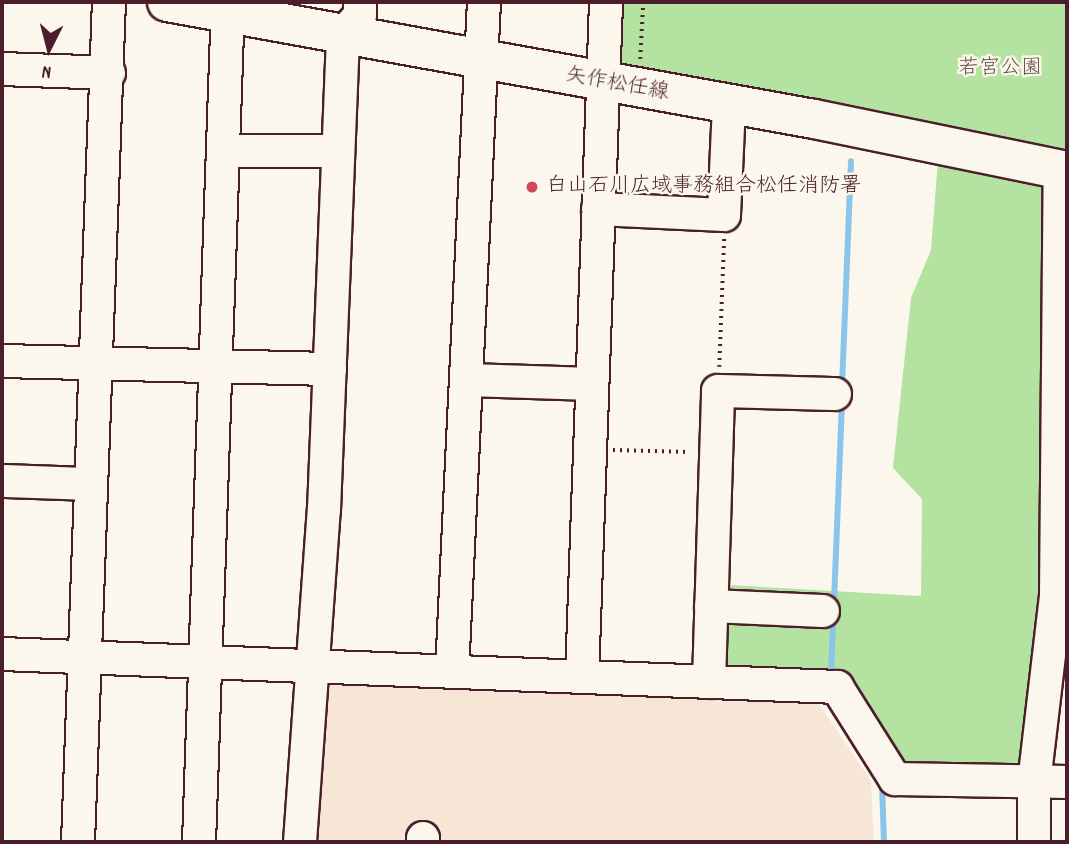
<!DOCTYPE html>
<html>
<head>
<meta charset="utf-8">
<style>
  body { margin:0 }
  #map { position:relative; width:1069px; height:844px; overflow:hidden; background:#fbf7ec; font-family:Dekko,"Klee One",sans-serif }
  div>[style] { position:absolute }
  .built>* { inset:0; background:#f7e6d5 }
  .green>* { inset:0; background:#b4e2a1 }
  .stream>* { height:6px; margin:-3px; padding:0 3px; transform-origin:3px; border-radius:3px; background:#8bc5ea }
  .path>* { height:3.5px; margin-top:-1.75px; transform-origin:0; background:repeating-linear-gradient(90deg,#4a1f2b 0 2px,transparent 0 7px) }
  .roads { filter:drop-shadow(2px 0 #4a1f2b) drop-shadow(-2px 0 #4a1f2b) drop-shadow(0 2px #4a1f2b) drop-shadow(0 -2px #4a1f2b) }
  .minor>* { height:32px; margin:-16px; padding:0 16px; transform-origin:16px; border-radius:16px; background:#fbf7ec }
  .major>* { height:38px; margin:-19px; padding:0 19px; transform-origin:19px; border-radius:19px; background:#fbf7ec }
  .dots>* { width:19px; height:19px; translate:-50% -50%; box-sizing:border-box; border:4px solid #fbf7ec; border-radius:50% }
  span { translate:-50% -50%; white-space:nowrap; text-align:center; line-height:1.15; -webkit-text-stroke:5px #fbf7ec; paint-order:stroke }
  .park-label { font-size:21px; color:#645048 }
  .street-label { font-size:21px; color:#4a1f2b }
  .poi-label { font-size:21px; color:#4a1f2b }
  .left { translate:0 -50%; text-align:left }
  .frame { position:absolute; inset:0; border:4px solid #4a1f2b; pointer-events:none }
  .north { position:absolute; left:14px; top:14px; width:70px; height:70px; -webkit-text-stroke:5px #fbf7ec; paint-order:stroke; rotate:186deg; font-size:19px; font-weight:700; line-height:28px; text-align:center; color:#4a1f2b }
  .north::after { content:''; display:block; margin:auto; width:24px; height:32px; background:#4a1f2b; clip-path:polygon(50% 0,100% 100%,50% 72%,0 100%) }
</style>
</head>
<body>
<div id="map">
  <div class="built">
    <div style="clip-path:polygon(339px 676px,813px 695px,871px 781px,874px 842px,308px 842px,321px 684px)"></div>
  </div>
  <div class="green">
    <div style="clip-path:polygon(615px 2px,1067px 2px,1067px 149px,611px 67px)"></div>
    <div style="clip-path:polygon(938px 160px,1049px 181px,1041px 675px,1023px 765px,902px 763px,844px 670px,723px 665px,728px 585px,921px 596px,922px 499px,893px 468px,911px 298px,931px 250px)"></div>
  </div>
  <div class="stream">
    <div style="left:842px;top:386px;width:225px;rotate:-87.7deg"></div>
    <div style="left:831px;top:676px;width:276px;rotate:-87.7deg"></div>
    <div style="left:882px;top:783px;width:59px;rotate:88.1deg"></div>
  </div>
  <div class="path">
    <div style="left:640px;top:59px;width:57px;rotate:-87deg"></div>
    <div style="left:719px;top:367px;width:128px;rotate:-87.8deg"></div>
    <div style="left:613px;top:450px;width:77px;rotate:1.5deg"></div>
  </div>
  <div class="roads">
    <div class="minor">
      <div style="left:2px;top:69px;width:107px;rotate:2.1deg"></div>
      <div style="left:224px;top:151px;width:114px"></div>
      <div style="left:598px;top:209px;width:126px;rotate:2.7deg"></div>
      <div style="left:724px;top:215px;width:111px;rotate:-87.4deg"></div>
      <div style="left:2px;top:361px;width:328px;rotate:1.4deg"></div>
      <div style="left:468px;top:380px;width:124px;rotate:1.8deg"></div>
      <div style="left:2px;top:481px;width:88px;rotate:2deg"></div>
      <div style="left:711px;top:606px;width:112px;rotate:2.6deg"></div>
      <div style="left:2px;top:654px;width:836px;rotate:2.26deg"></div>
      <div style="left:837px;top:687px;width:109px;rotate:57.8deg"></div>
      <div style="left:895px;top:779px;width:172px;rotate:1deg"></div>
      <div style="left:452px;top:672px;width:671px;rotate:-87.27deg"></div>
      <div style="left:582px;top:677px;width:675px;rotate:-87.96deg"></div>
      <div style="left:709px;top:682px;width:291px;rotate:-88.2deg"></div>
      <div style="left:718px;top:391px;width:117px;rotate:1.5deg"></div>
      <div style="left:78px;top:842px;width:841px;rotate:-87.89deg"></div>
      <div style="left:199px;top:842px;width:841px;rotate:-88.02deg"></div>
      <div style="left:300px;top:842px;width:333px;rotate:-85.9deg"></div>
      <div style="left:324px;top:510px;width:476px;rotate:-87.7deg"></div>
      <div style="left:343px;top:34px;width:25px;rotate:-48deg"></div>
      <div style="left:360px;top:15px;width:13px;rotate:-90deg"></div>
      <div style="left:423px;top:842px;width:4px;rotate:-90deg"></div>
      <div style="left:1034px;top:842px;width:59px;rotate:-90deg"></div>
      <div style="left:1034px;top:783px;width:189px;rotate:-83.3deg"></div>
      <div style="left:1056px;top:595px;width:425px;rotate:-89.5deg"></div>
    </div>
    <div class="major">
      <div style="left:167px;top:2px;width:657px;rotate:10.25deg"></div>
      <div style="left:814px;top:119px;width:258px;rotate:11.6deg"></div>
    </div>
  </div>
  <div class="dots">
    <div style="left:532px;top:187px;background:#d1495b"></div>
  </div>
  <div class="park-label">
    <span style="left:1000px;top:69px">若宮公園</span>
  </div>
  <div class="street-label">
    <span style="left:617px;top:85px;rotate:10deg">矢作松任線</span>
  </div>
  <div class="poi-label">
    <span class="left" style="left:546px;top:187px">白山石川広域事務組合松任消防署</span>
  </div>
  <div class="frame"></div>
  <div class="north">N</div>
</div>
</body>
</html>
